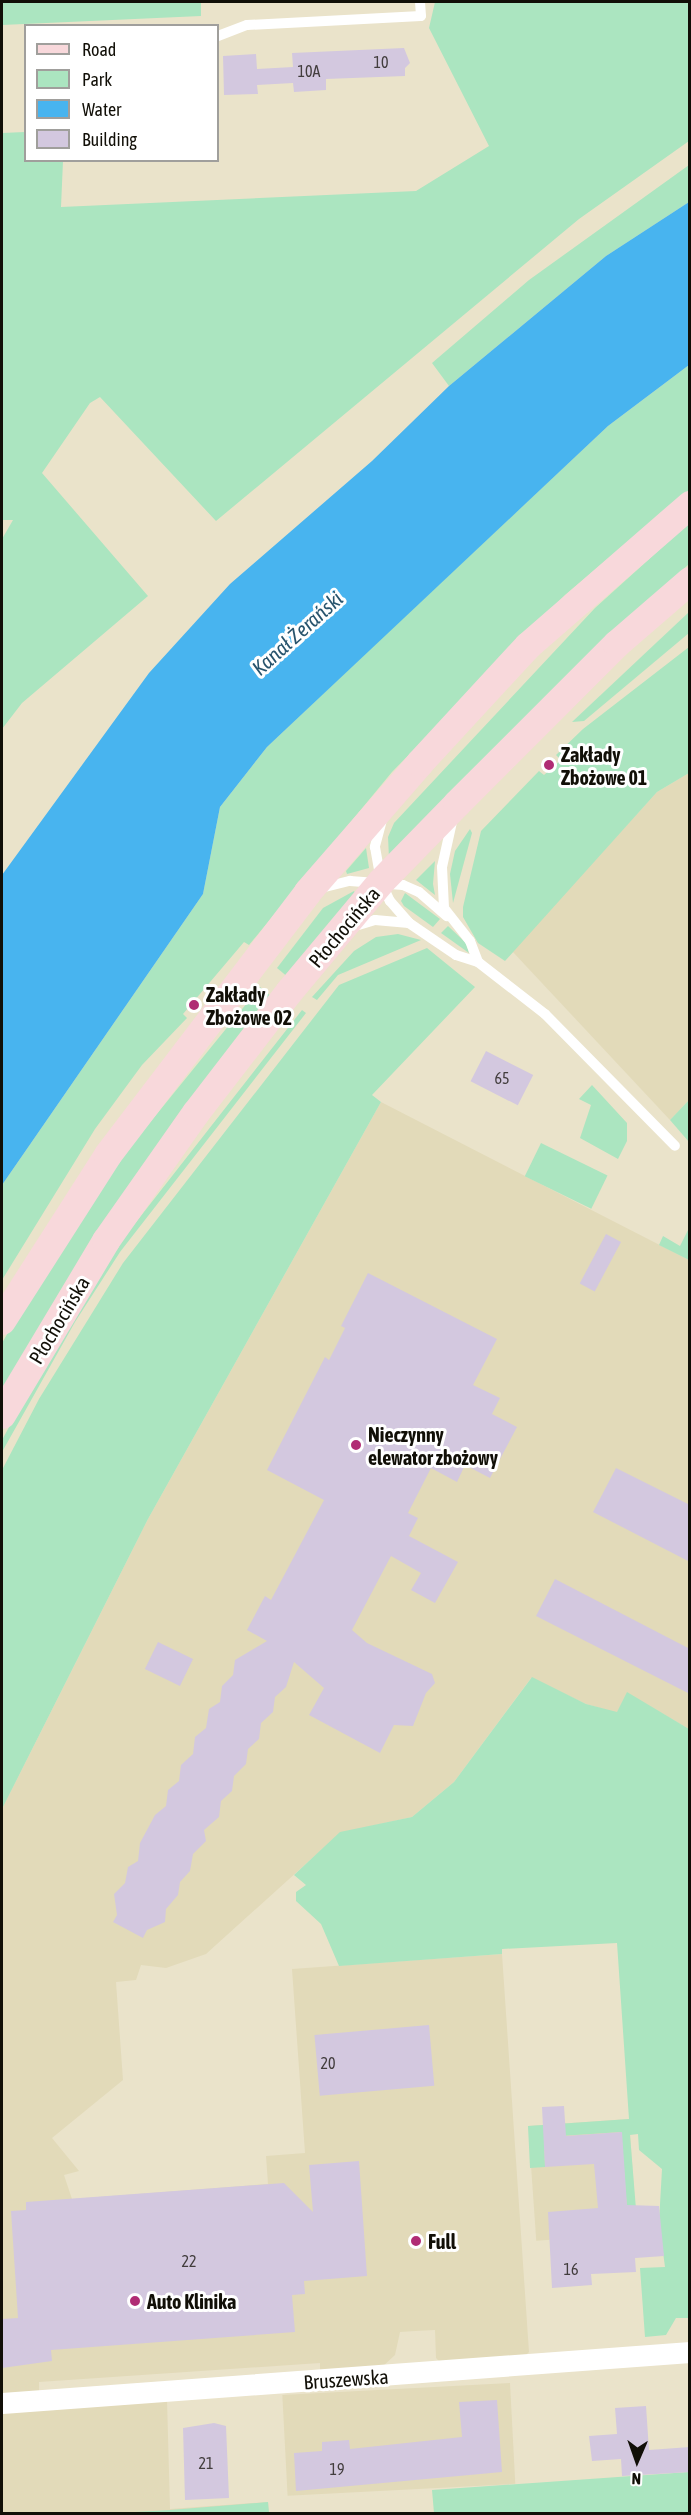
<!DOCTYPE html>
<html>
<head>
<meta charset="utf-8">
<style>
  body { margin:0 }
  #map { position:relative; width:691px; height:2515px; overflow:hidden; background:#eae3ca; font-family:"Asap Condensed",sans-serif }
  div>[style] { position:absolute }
  .built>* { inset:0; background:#e2dab9; transform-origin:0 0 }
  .green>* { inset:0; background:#abe5c0; transform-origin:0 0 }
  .water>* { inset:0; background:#48b4ef }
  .building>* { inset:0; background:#d3c8df; transform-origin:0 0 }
  .service>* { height:10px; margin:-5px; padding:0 5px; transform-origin:5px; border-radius:5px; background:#fff }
  .minor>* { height:21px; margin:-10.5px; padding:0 10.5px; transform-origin:10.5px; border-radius:10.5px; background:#fff }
  .secondary>* { height:28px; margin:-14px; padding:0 14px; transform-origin:14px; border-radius:14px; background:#f8d8db }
  .dots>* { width:16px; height:16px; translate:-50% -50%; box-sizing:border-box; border:3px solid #fff; border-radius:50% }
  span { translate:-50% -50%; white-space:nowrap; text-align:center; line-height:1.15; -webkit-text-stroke:6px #fff; paint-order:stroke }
  .number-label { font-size:16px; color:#423d3d }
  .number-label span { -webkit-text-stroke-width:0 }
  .poi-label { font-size:20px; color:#110f07; font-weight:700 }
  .left { translate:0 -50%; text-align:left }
  .street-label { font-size:20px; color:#110f07 }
  .water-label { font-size:21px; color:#28546d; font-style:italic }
  .frame { position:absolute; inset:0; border:3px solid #110f07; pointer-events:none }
  .legend { position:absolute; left:24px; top:24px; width:195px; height:138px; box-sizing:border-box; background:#fff; border:2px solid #a09f9c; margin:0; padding:8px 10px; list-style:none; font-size:18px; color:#110f07 }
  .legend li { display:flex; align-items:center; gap:12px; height:30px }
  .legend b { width:30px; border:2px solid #a09f9c }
  .north { position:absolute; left:607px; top:2431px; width:60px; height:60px; -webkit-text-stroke:4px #fff; paint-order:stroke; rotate:182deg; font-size:16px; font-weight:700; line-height:24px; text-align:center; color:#110f07 }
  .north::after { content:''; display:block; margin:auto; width:21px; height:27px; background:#110f07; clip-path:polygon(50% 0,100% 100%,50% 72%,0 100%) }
</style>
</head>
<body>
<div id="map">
  <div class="built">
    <div style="clip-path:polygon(689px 773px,689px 1100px,670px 1120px,512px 951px,657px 792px)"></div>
    <div style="clip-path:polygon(381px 1102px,689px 1260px,689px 1729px,627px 1693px,617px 1713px,586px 1704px,531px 1678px,454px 1782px,412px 1817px,340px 1833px,206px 1954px,166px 1968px,141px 1965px,136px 1980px,116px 1982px,123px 2080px,52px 2138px,79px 2171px,64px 2175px,72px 2199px,268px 2184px,266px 2156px,305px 2153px,292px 1969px,502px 1954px,529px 2352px,524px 2357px,441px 2363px,436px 2358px,435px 2330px,415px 2331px,400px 2332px,395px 2355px,382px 2367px,320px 2371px,320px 2363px,39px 2382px,39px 2392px,2px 2394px,2px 1809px,148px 1519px)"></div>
    <div style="left:629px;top:2119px;width:115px;height:101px;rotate:86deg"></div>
    <div style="left:510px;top:2383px;width:101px;height:228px;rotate:87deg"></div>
    <div style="clip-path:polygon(167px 2399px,170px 2509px,268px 2502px,269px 2513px,2px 2514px,2px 2411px)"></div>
  </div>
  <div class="green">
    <div style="clip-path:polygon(2px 2px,201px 2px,201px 16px,2px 25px)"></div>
    <div style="clip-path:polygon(435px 2px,689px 2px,689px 141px,579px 219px,216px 521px,100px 397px,90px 403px,42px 473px,148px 596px,22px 703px,2px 729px,2px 539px,13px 520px,2px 520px,2px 133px,25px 132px,26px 160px,63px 161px,61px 207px,416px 191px,489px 146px,429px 28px)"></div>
    <div style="clip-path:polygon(689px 165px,689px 202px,606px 256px,449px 386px,432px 363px,529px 280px)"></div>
    <div style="clip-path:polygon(689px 365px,689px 490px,565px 595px,392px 772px,249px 945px,244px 942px,183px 1014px,187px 1018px,142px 1065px,95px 1129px,2px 1280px,2px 1185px,203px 894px,220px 807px,267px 747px,381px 639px,608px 426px)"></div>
    <div style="clip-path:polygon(689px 523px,689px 564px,621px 626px,389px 858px,388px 837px,394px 823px,595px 608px)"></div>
    <div style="clip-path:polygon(689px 612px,689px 633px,584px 721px,572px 722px)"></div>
    <div style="clip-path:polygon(689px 647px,689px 773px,657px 792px,505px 961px,478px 943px,463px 917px,463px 907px,481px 831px,539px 771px,544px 775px,561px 760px,556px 755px,583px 729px)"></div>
    <div style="clip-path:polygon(470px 829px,472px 833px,453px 903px,450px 874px,455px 851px)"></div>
    <div style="clip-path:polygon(366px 848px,369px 868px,347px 874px,346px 871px)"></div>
    <div style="clip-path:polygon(435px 861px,433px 884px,435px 895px,416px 880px)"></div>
    <div style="clip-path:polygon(354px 891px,357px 896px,289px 978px,277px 968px,323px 908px)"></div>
    <div style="clip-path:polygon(405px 893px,440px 919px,433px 927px,404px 906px,401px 901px)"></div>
    <div style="clip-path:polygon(448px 926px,466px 943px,469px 953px,441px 933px)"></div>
    <div style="clip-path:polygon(398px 934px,421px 940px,338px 975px,317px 1000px,312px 997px,354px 951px,376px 937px)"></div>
    <div style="clip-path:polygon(427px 948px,475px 987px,372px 1095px,381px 1102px,148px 1519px,2px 1809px,2px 1470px,39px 1399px,123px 1263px,339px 985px)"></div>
    <div style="clip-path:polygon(260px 987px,272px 997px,102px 1225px,2px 1392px,2px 1343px,35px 1286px,117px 1163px)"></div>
    <div style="clip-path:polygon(302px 1010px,306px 1013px,120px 1252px,75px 1322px,2px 1452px,2px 1440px,27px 1394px,115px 1249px)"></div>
    <div style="clip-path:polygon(592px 1085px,627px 1123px,627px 1141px,618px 1159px,580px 1138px,591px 1105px,579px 1099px)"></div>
    <div style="clip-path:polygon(689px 1100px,689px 1142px,670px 1120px)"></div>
    <div style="left:541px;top:1143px;width:74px;height:37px;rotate:26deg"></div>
    <div style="clip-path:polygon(689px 1228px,689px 1260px,659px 1245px,663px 1236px,680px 1246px)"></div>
    <div style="clip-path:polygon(532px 1677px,586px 1704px,617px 1712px,627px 1692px,689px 1729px,689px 2318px,676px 2318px,666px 2335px,645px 2337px,640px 2268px,665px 2267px,659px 2222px,662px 2169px,639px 2150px,638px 2134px,630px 2135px,638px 2234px,629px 2235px,621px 2132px,544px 2137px,545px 2167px,530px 2168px,528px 2126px,629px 2119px,617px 1943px,502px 1949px,502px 1954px,339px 1966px,321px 1924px,296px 1901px,296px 1892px,306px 1885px,294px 1875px,340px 1832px,412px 1817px,454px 1782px)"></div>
    <div style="clip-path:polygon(689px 2472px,689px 2513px,434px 2513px,432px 2490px)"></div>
    <div style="clip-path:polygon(268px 2502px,269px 2513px,118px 2513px,170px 2510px)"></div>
  </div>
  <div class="water">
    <div style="clip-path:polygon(689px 202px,689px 365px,608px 426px,267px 747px,220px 807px,203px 894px,2px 1185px,2px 875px,149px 673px,230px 584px,372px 461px,449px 386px,606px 256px)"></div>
  </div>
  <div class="building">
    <div style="clip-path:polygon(404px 48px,410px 63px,405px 68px,405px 76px,326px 79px,326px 90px,294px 92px,293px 83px,257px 85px,258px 94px,224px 95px,223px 56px,256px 54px,257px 69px,293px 67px,292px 53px)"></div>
    <div style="left:486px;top:1051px;width:53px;height:34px;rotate:27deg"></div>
    <div style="left:606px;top:1234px;width:17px;height:56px;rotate:28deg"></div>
    <div style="clip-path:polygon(368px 1273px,497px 1339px,473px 1385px,500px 1398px,492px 1414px,517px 1427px,490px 1478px,465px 1465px,457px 1482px,431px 1468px,408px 1513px,418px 1518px,409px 1536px,458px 1562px,435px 1603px,411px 1590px,421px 1573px,391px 1556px,352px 1630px,367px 1643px,432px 1674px,435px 1683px,426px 1693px,413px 1726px,394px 1725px,380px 1753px,309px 1715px,324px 1688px,294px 1662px,286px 1687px,275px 1697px,273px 1712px,261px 1723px,259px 1739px,248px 1749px,246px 1764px,234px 1776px,232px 1791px,221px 1801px,219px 1817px,204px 1830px,206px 1841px,193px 1854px,190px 1871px,180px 1882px,178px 1895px,166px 1909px,165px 1922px,147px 1930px,143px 1938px,113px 1922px,117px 1915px,114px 1894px,125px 1883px,128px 1867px,138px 1861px,140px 1843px,155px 1815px,166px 1806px,168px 1790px,179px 1781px,181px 1765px,193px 1754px,195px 1737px,206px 1728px,209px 1709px,220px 1702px,222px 1686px,233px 1675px,235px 1660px,267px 1641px,247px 1630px,265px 1596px,271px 1600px,324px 1500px,267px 1470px,325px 1357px,329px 1360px,345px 1328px,341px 1326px)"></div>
    <div style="clip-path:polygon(616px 1468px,690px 1505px,690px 1562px,593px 1512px)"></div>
    <div style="clip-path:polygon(555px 1579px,690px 1649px,690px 1694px,536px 1616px)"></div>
    <div style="left:158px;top:1642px;width:39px;height:30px;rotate:26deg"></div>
    <div style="left:429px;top:2025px;width:61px;height:115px;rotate:85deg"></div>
    <div style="clip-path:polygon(564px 2106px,566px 2136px,622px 2132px,627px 2205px,659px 2206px,664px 2256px,635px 2258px,636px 2272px,591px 2274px,592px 2285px,552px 2288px,548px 2212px,598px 2208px,594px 2164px,545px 2167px,542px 2107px)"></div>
    <div style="clip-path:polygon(359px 2161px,367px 2276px,304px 2281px,305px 2294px,292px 2295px,295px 2332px,51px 2350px,52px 2361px,2px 2368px,2px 2319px,18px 2318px,11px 2211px,26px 2210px,26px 2202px,284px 2183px,313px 2212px,309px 2165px)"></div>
    <div style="clip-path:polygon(497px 2400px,502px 2472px,296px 2491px,294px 2453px,322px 2451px,322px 2442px,349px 2440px,350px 2449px,462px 2437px,459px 2402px)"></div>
    <div style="clip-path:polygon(646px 2406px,649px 2450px,690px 2447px,690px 2472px,622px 2476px,621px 2459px,592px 2461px,589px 2436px,617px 2434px,615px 2408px)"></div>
    <div style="clip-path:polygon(214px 2423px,226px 2426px,229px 2498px,185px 2500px,183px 2428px)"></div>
  </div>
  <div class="service">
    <div style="left:218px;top:36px;width:31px;rotate:-21deg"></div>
    <div style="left:247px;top:25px;width:174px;rotate:-3deg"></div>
    <div style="left:421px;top:16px;width:14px;rotate:-94deg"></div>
    <div style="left:382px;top:820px;width:28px;rotate:105deg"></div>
    <div style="left:375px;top:847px;width:36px;rotate:80deg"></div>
    <div style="left:381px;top:882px;width:21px;rotate:65deg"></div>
    <div style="left:390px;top:901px;width:29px;rotate:49deg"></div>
    <div style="left:452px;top:822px;width:46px;rotate:102.5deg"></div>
    <div style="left:442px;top:867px;width:41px;rotate:87.2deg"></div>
    <div style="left:444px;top:908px;width:42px;rotate:51.8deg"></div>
    <div style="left:470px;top:941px;width:22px;rotate:69deg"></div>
    <div style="left:321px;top:888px;width:30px;rotate:-14deg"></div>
    <div style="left:350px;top:881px;width:53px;rotate:4.3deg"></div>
    <div style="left:403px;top:885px;width:17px;rotate:24deg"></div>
    <div style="left:419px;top:892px;width:37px;rotate:41deg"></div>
    <div style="left:352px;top:927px;width:24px;rotate:-17deg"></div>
    <div style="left:375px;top:920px;width:34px;rotate:5deg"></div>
    <div style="left:409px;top:923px;width:57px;rotate:34.2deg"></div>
    <div style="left:456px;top:955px;width:23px;rotate:18deg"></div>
    <div style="left:478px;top:962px;width:85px;rotate:37.8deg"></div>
    <div style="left:545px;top:1014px;width:185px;rotate:45.4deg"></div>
  </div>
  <div class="minor">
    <div style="left:2px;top:2403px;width:690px;rotate:-4.24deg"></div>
  </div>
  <div class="secondary">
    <div style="left:2px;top:1321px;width:197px;rotate:-57.4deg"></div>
    <div style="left:108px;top:1155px;width:330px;rotate:-52.7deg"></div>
    <div style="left:308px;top:892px;width:171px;rotate:-49deg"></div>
    <div style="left:420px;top:763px;width:159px;rotate:-47.3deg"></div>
    <div style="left:528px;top:646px;width:215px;rotate:-41deg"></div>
    <div style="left:2px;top:1415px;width:203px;rotate:-59.1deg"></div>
    <div style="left:106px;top:1241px;width:156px;rotate:-54.9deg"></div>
    <div style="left:196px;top:1113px;width:154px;rotate:-52.4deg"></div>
    <div style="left:290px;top:991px;width:142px;rotate:-50.1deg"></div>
    <div style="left:381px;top:882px;width:109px;rotate:-45.7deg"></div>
    <div style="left:457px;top:804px;width:226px;rotate:-45deg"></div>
    <div style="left:617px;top:644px;width:96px;rotate:-40.8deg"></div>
  </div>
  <div class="dots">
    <div style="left:549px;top:765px;background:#b02c74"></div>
    <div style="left:194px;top:1005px;background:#b02c74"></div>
    <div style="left:356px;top:1445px;background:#b02c74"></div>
    <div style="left:416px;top:2241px;background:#b02c74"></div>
    <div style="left:135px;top:2301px;background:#b02c74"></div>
  </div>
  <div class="number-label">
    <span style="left:381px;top:62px">10</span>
    <span style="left:309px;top:71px">10A</span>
    <span style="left:502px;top:1078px">65</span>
    <span style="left:328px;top:2063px">20</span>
    <span style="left:189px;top:2261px">22</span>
    <span style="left:571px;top:2269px">16</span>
    <span style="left:206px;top:2463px">21</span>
    <span style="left:337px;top:2469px">19</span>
  </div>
  <div class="poi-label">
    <span class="left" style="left:561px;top:766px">Zakłady<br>Zbożowe 01</span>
    <span class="left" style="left:206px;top:1006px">Zakłady<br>Zbożowe 02</span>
    <span class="left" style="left:368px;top:1446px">Nieczynny<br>elewator zbożowy</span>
    <span class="left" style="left:428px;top:2241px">Full</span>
    <span class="left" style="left:147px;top:2301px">Auto Klinika</span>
  </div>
  <div class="street-label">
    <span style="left:344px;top:927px;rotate:-50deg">Płochocińska</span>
    <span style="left:59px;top:1320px;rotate:-59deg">Płochocińska</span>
    <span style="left:346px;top:2379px;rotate:-4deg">Bruszewska</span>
  </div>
  <div class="water-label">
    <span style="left:297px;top:633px;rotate:-42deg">Kanał Żerański</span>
  </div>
  <div class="frame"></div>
  <ul class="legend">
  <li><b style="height:8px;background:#f8d8db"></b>Road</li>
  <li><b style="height:16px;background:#abe5c0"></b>Park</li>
  <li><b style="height:16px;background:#48b4ef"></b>Water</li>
  <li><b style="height:16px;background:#d3c8df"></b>Building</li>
  </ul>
  <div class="north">N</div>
</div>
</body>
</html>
